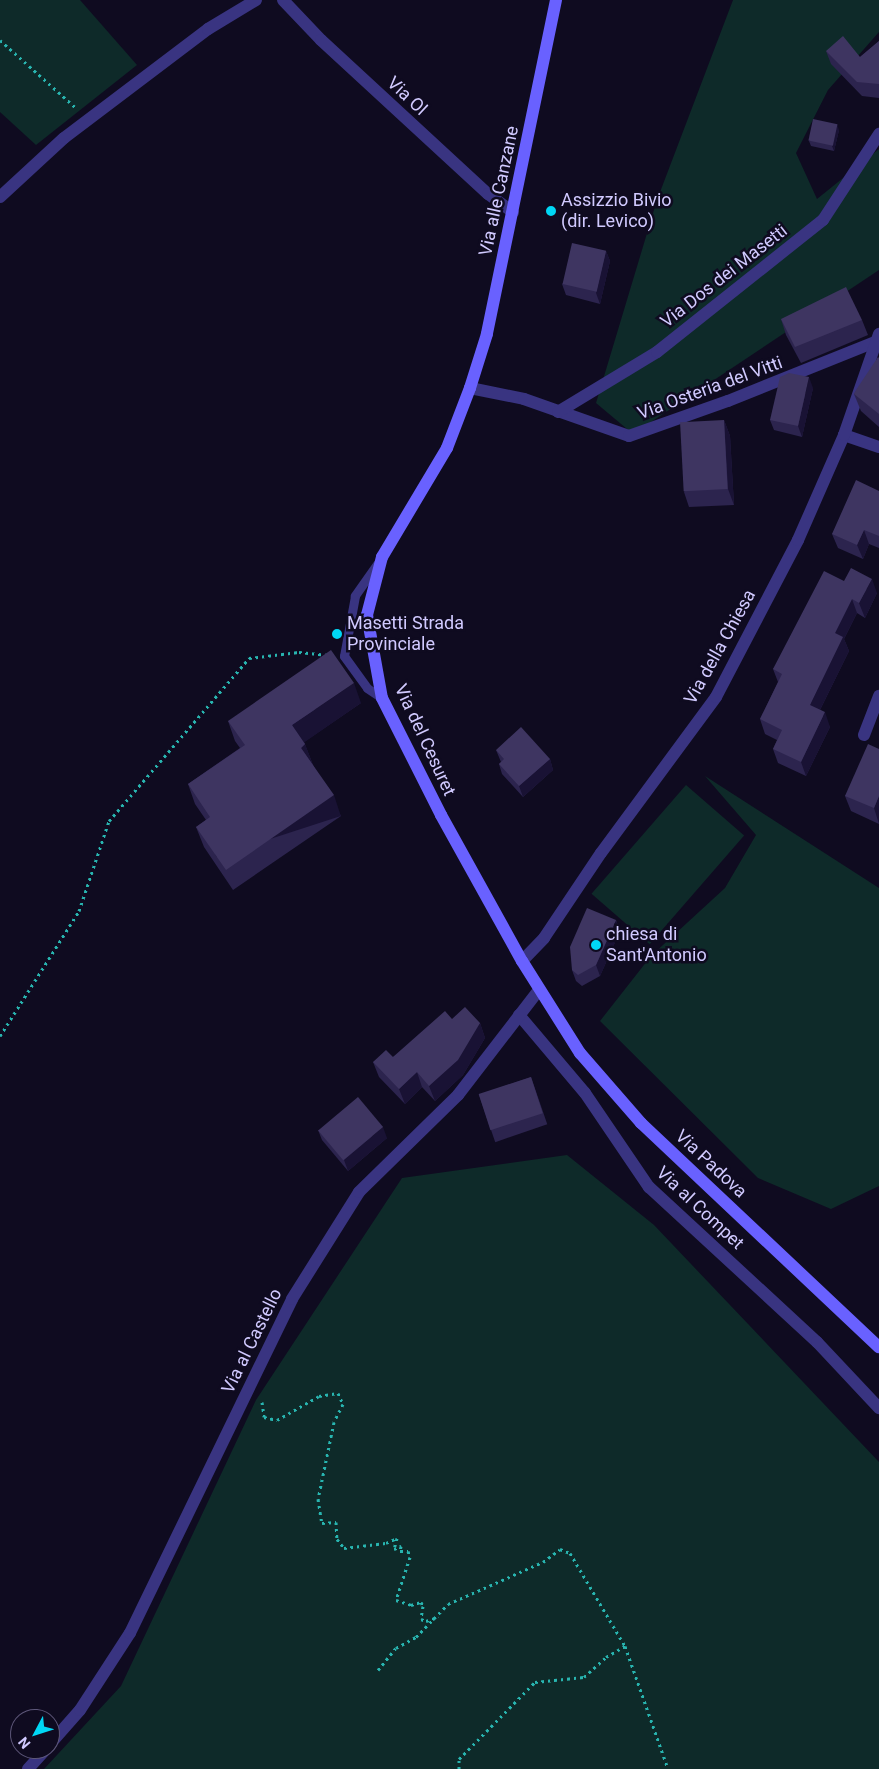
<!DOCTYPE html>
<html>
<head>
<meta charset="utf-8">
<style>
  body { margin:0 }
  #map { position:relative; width:879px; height:1769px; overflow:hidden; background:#0f0b20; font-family:Roboto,sans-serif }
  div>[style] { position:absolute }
  .green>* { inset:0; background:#0e2a29; transform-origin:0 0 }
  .path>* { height:3px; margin-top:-1.5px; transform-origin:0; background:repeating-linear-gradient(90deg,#28b5b0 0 2.5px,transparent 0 6.5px) }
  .service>* { height:9px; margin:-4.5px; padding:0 4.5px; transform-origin:4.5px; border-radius:4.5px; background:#393481 }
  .minor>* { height:12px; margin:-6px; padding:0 6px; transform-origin:6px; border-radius:6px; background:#393481 }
  .secondary>* { height:12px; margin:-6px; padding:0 6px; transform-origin:6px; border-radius:6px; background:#6961ff }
  .wall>* { inset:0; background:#2c244e; transform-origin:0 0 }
  .shaded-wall>* { inset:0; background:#191234; transform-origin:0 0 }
  .building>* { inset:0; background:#3e3561; transform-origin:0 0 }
  .dots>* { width:14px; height:14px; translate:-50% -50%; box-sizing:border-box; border:2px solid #0f0b20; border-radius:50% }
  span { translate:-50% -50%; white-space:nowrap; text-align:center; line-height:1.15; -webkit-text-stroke:5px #0f0b20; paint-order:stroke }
  .street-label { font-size:18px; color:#d1caff }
  .poi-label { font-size:18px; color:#d1caff }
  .left { translate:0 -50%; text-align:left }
  .north { position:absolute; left:10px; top:1709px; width:50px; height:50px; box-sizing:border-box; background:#0f0b20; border:1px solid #5d5779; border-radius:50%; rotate:230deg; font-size:14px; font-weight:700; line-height:20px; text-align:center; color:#d1caff }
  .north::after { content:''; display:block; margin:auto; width:18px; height:22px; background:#00d7f5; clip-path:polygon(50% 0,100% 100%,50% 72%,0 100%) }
</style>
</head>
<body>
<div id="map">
  <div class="green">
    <div style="clip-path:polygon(0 0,80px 0,137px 65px,36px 145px,0 112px)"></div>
    <div style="clip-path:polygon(733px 0,879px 0,879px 32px,828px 90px,796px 153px,817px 199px,879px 149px,879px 270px,633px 434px,596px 403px,657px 200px)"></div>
    <div style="clip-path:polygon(705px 776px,879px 888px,879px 1186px,831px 1209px,758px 1178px,600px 1021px,651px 956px,725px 888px,756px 835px)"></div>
    <div style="left:686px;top:785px;width:77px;height:144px;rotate:41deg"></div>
    <div style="clip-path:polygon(567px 1155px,654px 1225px,879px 1462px,879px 1769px,44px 1769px,121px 1686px,256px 1400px,402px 1178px)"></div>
  </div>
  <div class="path">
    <div style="left:0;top:40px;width:102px;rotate:41.8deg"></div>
    <div style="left:0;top:1036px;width:148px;rotate:-57.7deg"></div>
    <div style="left:79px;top:911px;width:95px;rotate:-71.6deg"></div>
    <div style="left:109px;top:821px;width:215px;rotate:-49.3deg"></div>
    <div style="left:249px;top:658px;width:50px;rotate:-6.8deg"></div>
    <div style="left:299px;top:652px;width:29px;rotate:6deg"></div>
    <div style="left:262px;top:1402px;width:15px;rotate:82deg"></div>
    <div style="left:264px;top:1417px;width:13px;rotate:13deg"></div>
    <div style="left:277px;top:1420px;width:48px;rotate:-29.7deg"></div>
    <div style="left:319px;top:1396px;width:19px;rotate:-9deg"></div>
    <div style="left:338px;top:1393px;width:12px;rotate:66deg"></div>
    <div style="left:343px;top:1404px;width:20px;rotate:117deg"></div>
    <div style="left:334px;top:1422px;width:79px;rotate:101.7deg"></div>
    <div style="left:318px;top:1499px;width:24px;rotate:81deg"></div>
    <div style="left:322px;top:1523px;width:14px;rotate:-4deg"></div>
    <div style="left:336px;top:1522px;width:17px;rotate:87deg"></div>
    <div style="left:337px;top:1539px;width:11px;rotate:52deg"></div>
    <div style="left:344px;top:1548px;width:42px;rotate:-6.8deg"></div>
    <div style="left:386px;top:1543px;width:12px;rotate:-24deg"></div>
    <div style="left:397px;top:1538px;width:11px;rotate:105deg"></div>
    <div style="left:394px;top:1549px;width:8px;rotate:-23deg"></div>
    <div style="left:401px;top:1546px;width:5px;rotate:101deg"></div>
    <div style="left:400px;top:1551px;width:8px"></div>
    <div style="left:408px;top:1551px;width:6px;rotate:72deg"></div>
    <div style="left:410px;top:1557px;width:45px;rotate:108deg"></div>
    <div style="left:396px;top:1600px;width:16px;rotate:18deg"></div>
    <div style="left:411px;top:1605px;width:10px;rotate:-17deg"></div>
    <div style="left:421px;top:1602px;width:4px;rotate:63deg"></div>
    <div style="left:423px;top:1606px;width:13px;rotate:99deg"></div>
    <div style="left:421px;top:1619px;width:5px;rotate:22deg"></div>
    <div style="left:426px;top:1621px;width:13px;rotate:-18deg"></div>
    <div style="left:378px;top:1670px;width:28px;rotate:-51deg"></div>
    <div style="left:396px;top:1648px;width:23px;rotate:-29deg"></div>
    <div style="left:416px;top:1637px;width:46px;rotate:-45.9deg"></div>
    <div style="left:448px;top:1604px;width:104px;rotate:-23.9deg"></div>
    <div style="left:543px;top:1562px;width:21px;rotate:-37deg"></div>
    <div style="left:560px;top:1549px;width:11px;rotate:22deg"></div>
    <div style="left:570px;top:1553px;width:108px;rotate:59.4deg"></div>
    <div style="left:625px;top:1646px;width:130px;rotate:70.7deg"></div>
    <div style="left:459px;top:1769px;width:10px;rotate:-90deg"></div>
    <div style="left:459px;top:1759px;width:108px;rotate:-45.4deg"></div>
    <div style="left:535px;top:1682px;width:49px;rotate:-5.8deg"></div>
    <div style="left:584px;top:1677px;width:30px;rotate:-42deg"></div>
    <div style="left:606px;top:1657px;width:22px;rotate:-30deg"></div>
  </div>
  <div class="service">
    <div style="left:377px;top:564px;width:39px;rotate:125deg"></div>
    <div style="left:355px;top:596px;width:61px;rotate:100.4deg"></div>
    <div style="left:344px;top:656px;width:39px;rotate:54deg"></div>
    <div style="left:367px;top:688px;width:18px;rotate:34deg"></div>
  </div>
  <div class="minor">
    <div style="left:283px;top:0;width:55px;rotate:46.5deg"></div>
    <div style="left:321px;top:40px;width:227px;rotate:42.7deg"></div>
    <div style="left:488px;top:194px;width:31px;rotate:36deg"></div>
    <div style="left:0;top:197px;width:87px;rotate:-42.7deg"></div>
    <div style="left:64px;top:138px;width:181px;rotate:-37.1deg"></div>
    <div style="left:208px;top:29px;width:56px;rotate:-31.1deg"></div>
    <div style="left:470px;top:388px;width:55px;rotate:11.5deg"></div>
    <div style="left:524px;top:399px;width:111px;rotate:19.4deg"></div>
    <div style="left:629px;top:436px;width:105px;rotate:-19.5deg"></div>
    <div style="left:728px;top:401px;width:161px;rotate:-21.9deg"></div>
    <div style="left:558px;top:412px;width:116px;rotate:-31.2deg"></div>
    <div style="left:657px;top:352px;width:212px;rotate:-38.5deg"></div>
    <div style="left:823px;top:220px;width:103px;rotate:-56.9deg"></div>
    <div style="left:844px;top:435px;width:37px;rotate:19deg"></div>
    <div style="left:864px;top:735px;width:42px;rotate:-69deg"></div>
    <div style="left:522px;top:961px;width:32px;rotate:-46deg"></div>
    <div style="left:544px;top:938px;width:102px;rotate:-56.2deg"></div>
    <div style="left:601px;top:853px;width:194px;rotate:-53.6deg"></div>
    <div style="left:716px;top:697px;width:177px;rotate:-62.4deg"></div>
    <div style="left:798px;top:540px;width:115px;rotate:-66.3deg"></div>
    <div style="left:844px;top:435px;width:107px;rotate:-70.9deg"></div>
    <div style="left:519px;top:1015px;width:102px;rotate:49.8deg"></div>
    <div style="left:585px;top:1093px;width:114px;rotate:55.8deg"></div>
    <div style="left:649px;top:1187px;width:229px;rotate:42.7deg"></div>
    <div style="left:817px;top:1342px;width:91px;rotate:46.8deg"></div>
    <div style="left:50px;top:1744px;width:45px;rotate:-48.6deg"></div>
    <div style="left:80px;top:1710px;width:92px;rotate:-57deg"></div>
    <div style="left:130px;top:1633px;width:371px;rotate:-64.1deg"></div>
    <div style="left:292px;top:1299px;width:126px;rotate:-57.9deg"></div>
    <div style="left:359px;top:1192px;width:139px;rotate:-44.4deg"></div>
    <div style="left:458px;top:1095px;width:133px;rotate:-52.4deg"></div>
    <div style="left:28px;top:1769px;width:27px;rotate:-48deg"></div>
  </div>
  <div class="secondary">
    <div style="left:556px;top:0;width:341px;rotate:101.7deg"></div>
    <div style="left:487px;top:334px;width:57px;rotate:107.5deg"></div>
    <div style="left:470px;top:388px;width:64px;rotate:111deg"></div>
    <div style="left:447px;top:448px;width:127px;rotate:120.8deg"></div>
    <div style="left:382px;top:557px;width:60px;rotate:104.5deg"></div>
    <div style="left:367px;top:615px;width:84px;rotate:79.8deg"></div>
    <div style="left:382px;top:698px;width:131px;rotate:63.2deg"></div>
    <div style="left:441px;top:815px;width:167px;rotate:61deg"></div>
    <div style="left:522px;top:961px;width:109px;rotate:57.8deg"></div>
    <div style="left:580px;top:1053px;width:93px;rotate:48.9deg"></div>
    <div style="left:641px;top:1123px;width:327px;rotate:43.3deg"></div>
  </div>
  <div class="wall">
    <div style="clip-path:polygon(879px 41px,879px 98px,862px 96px,831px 64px,826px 51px,860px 57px)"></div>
    <div style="clip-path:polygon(839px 130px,834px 151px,811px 146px,809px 141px)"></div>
    <div style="clip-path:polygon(606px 251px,610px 261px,600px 304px,566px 295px,562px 284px)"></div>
    <div style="clip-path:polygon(781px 319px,862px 320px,868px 335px,801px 363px,786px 335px)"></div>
    <div style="clip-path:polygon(879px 358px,879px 427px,861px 411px,854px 394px)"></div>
    <div style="clip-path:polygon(813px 388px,802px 437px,774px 430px,770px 420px)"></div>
    <div style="clip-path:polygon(724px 420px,730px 436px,734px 505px,689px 507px,684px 492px)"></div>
    <div style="clip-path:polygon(879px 491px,879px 548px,869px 544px,863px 559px,838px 548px,832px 534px)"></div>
    <div style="clip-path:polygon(844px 581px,877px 593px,865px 618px,857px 613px,844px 639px,849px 651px,820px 710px,830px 727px,806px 776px,778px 763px,773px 749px,777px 740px,765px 734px,760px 719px,778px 682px,773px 669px)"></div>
    <div style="clip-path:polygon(361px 703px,304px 742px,313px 765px,341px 816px,233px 890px,204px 847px,196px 827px,206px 820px,195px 804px,188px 784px,240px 748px,235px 741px,228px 721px)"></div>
    <div style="clip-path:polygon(879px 749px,879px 824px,851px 811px,845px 796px)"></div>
    <div style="clip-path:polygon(496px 750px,550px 759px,553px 770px,523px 797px,502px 774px,499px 764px,501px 762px)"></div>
    <div style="clip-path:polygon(616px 920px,620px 931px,600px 976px,582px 986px,576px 981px,572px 970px)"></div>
    <div style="clip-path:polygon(452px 1019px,480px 1023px,485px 1038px,463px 1075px,435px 1101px,422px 1087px,405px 1104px,379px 1077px,373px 1062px,393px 1057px)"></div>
    <div style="left:531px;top:1077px;width:50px;height:55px;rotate:71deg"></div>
    <div style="clip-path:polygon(318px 1130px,387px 1138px,348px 1171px,322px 1140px)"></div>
  </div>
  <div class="shaded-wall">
    <div style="clip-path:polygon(837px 124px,839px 130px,834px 151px,832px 146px)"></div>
    <div style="clip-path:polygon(606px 251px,610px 261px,600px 304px,596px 293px)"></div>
    <div style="clip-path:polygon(809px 377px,813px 388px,802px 437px,798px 426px)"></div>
    <div style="clip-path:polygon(724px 420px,730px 436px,734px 505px,728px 489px)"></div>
    <div style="clip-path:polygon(864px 530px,869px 544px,863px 559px,857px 545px)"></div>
    <div style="clip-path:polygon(872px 579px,877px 593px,865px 618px,859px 603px)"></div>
    <div style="clip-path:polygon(852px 599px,857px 613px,844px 639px,849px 651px,815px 720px,810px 705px,835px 633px)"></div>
    <div style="clip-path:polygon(354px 683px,361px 703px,299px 746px,292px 725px)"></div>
    <div style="clip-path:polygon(825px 712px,830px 727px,806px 776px,801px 762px)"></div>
    <div style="clip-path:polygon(305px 744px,313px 765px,301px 748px)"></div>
    <div style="clip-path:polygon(550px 759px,553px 770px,523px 797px,519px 786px)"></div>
    <div style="left:334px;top:795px;width:22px;height:131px;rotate:72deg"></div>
    <div style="clip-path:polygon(879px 796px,879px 824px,874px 808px)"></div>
    <div style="clip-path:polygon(616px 920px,620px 931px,600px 976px,596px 965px)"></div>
    <div style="clip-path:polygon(480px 1023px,485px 1038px,463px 1075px,435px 1101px,429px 1086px)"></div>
    <div style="clip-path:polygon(417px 1072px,422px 1087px,405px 1104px,399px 1089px)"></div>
    <div style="clip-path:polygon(383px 1127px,387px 1138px,348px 1171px,344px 1160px)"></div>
  </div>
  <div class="building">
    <div style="clip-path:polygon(843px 36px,860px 57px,879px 41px,879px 84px,857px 82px,826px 51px)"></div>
    <div style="left:813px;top:119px;width:25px;height:22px;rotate:12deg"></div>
    <div style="left:572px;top:243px;width:35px;height:42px;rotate:13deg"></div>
    <div style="clip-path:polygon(846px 287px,862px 320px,795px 347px,781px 319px)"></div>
    <div style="clip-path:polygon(878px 357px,879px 358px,879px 414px,854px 394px,856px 390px)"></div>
    <div style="clip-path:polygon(789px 373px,809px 377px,798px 426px,770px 420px,780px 377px)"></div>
    <div style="left:724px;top:420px;width:69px;height:44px;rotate:87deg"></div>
    <div style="clip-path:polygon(856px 480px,879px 491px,879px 536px,864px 530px,857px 545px,832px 534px)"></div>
    <div style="clip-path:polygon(851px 568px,872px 579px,859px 603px,852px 599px,835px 633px,843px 637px,810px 705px,825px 712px,801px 762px,773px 749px,782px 730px,760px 719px,782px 674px,773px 669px,824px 571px,844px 581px)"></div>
    <div style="clip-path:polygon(331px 650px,354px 683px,292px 725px,305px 744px,301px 748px,334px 795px,226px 870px,196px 827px,210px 817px,188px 784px,245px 745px,228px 721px)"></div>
    <div style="clip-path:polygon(521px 727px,550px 759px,519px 786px,499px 764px,504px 759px,496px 750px)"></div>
    <div style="clip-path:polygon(868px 744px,879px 749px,879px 796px,874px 808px,845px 796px)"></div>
    <div style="clip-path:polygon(587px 908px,616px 920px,596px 965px,578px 975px,572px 970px,570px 947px)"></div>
    <div style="clip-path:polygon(465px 1007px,480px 1023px,458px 1060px,429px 1086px,417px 1072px,399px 1089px,373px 1062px,386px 1050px,393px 1057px,445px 1011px,452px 1019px)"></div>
    <div style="left:531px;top:1077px;width:38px;height:55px;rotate:72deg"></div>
    <div style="left:358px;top:1097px;width:39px;height:52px;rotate:50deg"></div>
  </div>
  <div class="dots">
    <div style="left:551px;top:211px;background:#00d7f5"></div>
    <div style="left:337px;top:634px;background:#00d7f5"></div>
    <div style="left:596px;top:945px;background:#00d7f5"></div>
  </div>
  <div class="street-label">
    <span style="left:407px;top:96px;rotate:43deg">Via Ol</span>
    <span style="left:499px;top:191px;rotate:-78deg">Via alle Canzane</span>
    <span style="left:724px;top:276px;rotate:-38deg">Via Dos dei Masetti</span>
    <span style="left:710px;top:388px;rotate:-20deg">Via Osteria del Vitti</span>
    <span style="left:720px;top:647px;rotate:-61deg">Via della Chiesa</span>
    <span style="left:425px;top:740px;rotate:65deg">Via del Cesuret</span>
    <span style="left:711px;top:1164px;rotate:43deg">Via Padova</span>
    <span style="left:700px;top:1208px;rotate:43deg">Via al Compet</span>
    <span style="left:252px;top:1341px;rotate:-64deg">Via al Castello</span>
  </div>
  <div class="poi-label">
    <span class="left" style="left:561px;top:211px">Assizzio Bivio<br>(dir. Levico)</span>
    <span class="left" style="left:347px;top:634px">Masetti Strada<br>Provinciale</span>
    <span class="left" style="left:606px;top:945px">chiesa di<br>Sant'Antonio</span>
  </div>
  <div class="north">N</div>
</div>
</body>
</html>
